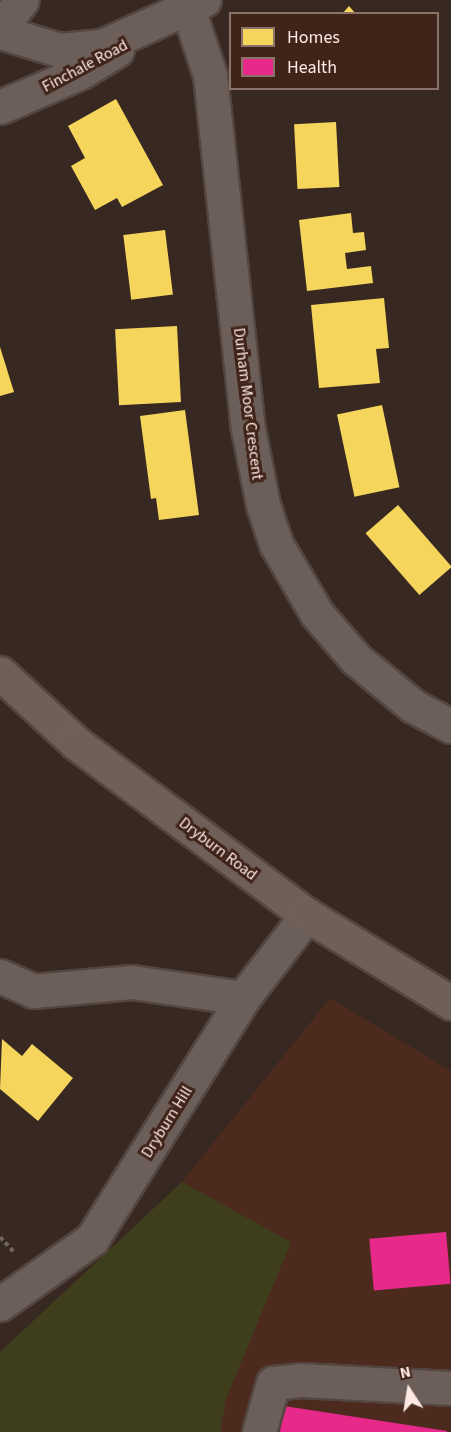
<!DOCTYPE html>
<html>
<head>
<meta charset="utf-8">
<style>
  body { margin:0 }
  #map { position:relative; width:451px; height:1432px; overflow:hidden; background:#382822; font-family:"Source Sans 3",sans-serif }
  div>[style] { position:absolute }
  .built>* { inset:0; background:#4c2b1e }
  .green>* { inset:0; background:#3e3e1c }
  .homes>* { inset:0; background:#f6d55c; transform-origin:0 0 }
  .health>* { inset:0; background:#e7298a; transform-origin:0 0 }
  .path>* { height:4px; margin-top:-2px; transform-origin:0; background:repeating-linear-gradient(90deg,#6f645e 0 4.5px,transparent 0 7.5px) }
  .roads { filter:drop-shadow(2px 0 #534540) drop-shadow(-2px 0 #534540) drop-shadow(0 2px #534540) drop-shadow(0 -2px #534540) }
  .minor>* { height:33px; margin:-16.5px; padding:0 16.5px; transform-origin:16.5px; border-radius:16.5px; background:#6c5f59 }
  .major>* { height:33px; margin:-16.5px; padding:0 16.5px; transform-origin:16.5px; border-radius:16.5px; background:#6f5f59 }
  span { translate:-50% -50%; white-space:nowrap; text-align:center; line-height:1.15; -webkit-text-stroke:6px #412419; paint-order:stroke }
  .street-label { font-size:16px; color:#fdeae2 }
  .legend { position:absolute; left:229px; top:12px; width:210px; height:78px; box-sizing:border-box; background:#412419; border:2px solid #8c7369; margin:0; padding:8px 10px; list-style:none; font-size:18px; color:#fdeae2 }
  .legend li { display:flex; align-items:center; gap:12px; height:30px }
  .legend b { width:30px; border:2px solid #8c7369 }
  .north { position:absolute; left:379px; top:1360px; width:60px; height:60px; -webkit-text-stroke:4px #412419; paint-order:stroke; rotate:348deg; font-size:16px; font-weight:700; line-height:24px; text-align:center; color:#fdeae2 }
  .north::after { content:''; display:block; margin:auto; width:21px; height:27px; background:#fdeae2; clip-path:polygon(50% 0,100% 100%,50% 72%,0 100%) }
</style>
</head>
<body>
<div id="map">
  <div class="built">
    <div style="clip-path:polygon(330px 998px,451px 1071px,451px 1432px,0 1432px,0 1352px,182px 1182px)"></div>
  </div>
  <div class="green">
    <div style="clip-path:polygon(182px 1182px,291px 1242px,226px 1399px,220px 1432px,0 1432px,0 1352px)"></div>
  </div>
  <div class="homes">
    <div style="clip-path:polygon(349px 6px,356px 14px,342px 14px)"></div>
    <div style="clip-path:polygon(116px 99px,163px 185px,122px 207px,117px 198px,95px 210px,71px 166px,85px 158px,68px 126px)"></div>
    <div style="left:336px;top:122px;width:65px;height:42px;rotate:87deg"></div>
    <div style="clip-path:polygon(351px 213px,353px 233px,364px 232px,366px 250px,345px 253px,347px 269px,371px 266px,373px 283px,307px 291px,299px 220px)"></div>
    <div style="left:165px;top:230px;width:65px;height:42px;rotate:83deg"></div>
    <div style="clip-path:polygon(384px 298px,389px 348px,376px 349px,380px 383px,319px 388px,311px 305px)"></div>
    <div style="left:177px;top:326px;width:76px;height:62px;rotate:87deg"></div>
    <div style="clip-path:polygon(0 347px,14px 392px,0 396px)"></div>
    <div style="left:382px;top:405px;width:84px;height:46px;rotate:78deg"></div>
    <div style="clip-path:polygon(185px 410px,199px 515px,159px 520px,156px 498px,151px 499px,140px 416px)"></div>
    <div style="left:398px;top:505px;width:82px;height:43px;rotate:49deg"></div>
    <div style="clip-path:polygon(2px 1039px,22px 1056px,32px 1044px,73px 1078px,38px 1121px,0 1089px)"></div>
  </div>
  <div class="health">
    <div style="left:446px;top:1232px;width:52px;height:77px;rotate:85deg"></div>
    <div style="clip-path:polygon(284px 1406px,447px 1431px,447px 1432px,280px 1432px)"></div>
  </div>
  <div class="path">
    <div style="left:0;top:1237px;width:22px;rotate:47deg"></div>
  </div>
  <div class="roads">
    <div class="minor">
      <div style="left:188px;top:9px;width:70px;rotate:71.6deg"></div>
      <div style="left:210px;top:75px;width:356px;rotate:83.9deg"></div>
      <div style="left:248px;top:429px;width:77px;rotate:78.8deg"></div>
      <div style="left:263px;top:505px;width:41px;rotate:71.6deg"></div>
      <div style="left:276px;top:544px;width:81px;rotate:59.6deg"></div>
      <div style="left:317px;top:614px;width:60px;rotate:49.1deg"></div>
      <div style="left:356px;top:659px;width:74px;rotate:39.5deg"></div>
      <div style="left:413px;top:706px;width:43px;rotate:27.8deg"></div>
      <div style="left:0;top:29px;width:36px;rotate:-53deg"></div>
      <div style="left:0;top:32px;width:63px;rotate:16.7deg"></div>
      <div style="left:60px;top:50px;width:42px;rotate:-5.4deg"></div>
      <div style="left:102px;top:46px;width:112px;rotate:-24.3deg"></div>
      <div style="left:0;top:107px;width:88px;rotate:-23.4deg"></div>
      <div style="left:81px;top:72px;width:42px;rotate:-31.4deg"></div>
      <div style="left:0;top:976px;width:36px;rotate:24deg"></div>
      <div style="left:33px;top:991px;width:99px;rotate:-5.2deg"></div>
      <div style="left:132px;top:982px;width:112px;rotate:8.2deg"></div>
      <div style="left:0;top:1304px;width:113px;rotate:-35.2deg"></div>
      <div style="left:92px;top:1239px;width:284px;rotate:-57.9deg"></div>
      <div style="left:243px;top:998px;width:105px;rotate:-52.4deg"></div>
      <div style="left:259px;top:1432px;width:51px;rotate:-74.1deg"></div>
      <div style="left:273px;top:1383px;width:27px;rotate:-6deg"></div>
      <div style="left:300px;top:1380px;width:151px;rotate:3deg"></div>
    </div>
    <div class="major">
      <div style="left:0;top:673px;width:103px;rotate:42.6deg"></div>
      <div style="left:76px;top:743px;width:288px;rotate:36.7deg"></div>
      <div style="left:307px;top:915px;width:169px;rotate:31.4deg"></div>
    </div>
  </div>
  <div class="street-label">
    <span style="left:85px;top:66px;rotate:-28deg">Finchale Road</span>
    <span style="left:248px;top:404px;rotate:83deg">Durham Moor Crescent</span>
    <span style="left:218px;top:849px;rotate:37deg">Dryburn Road</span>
    <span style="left:167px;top:1122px;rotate:-58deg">Dryburn Hill</span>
  </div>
  <ul class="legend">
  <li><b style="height:16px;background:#f6d55c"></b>Homes</li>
  <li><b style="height:16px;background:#e7298a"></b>Health</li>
  </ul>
  <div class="north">N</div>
</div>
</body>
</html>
